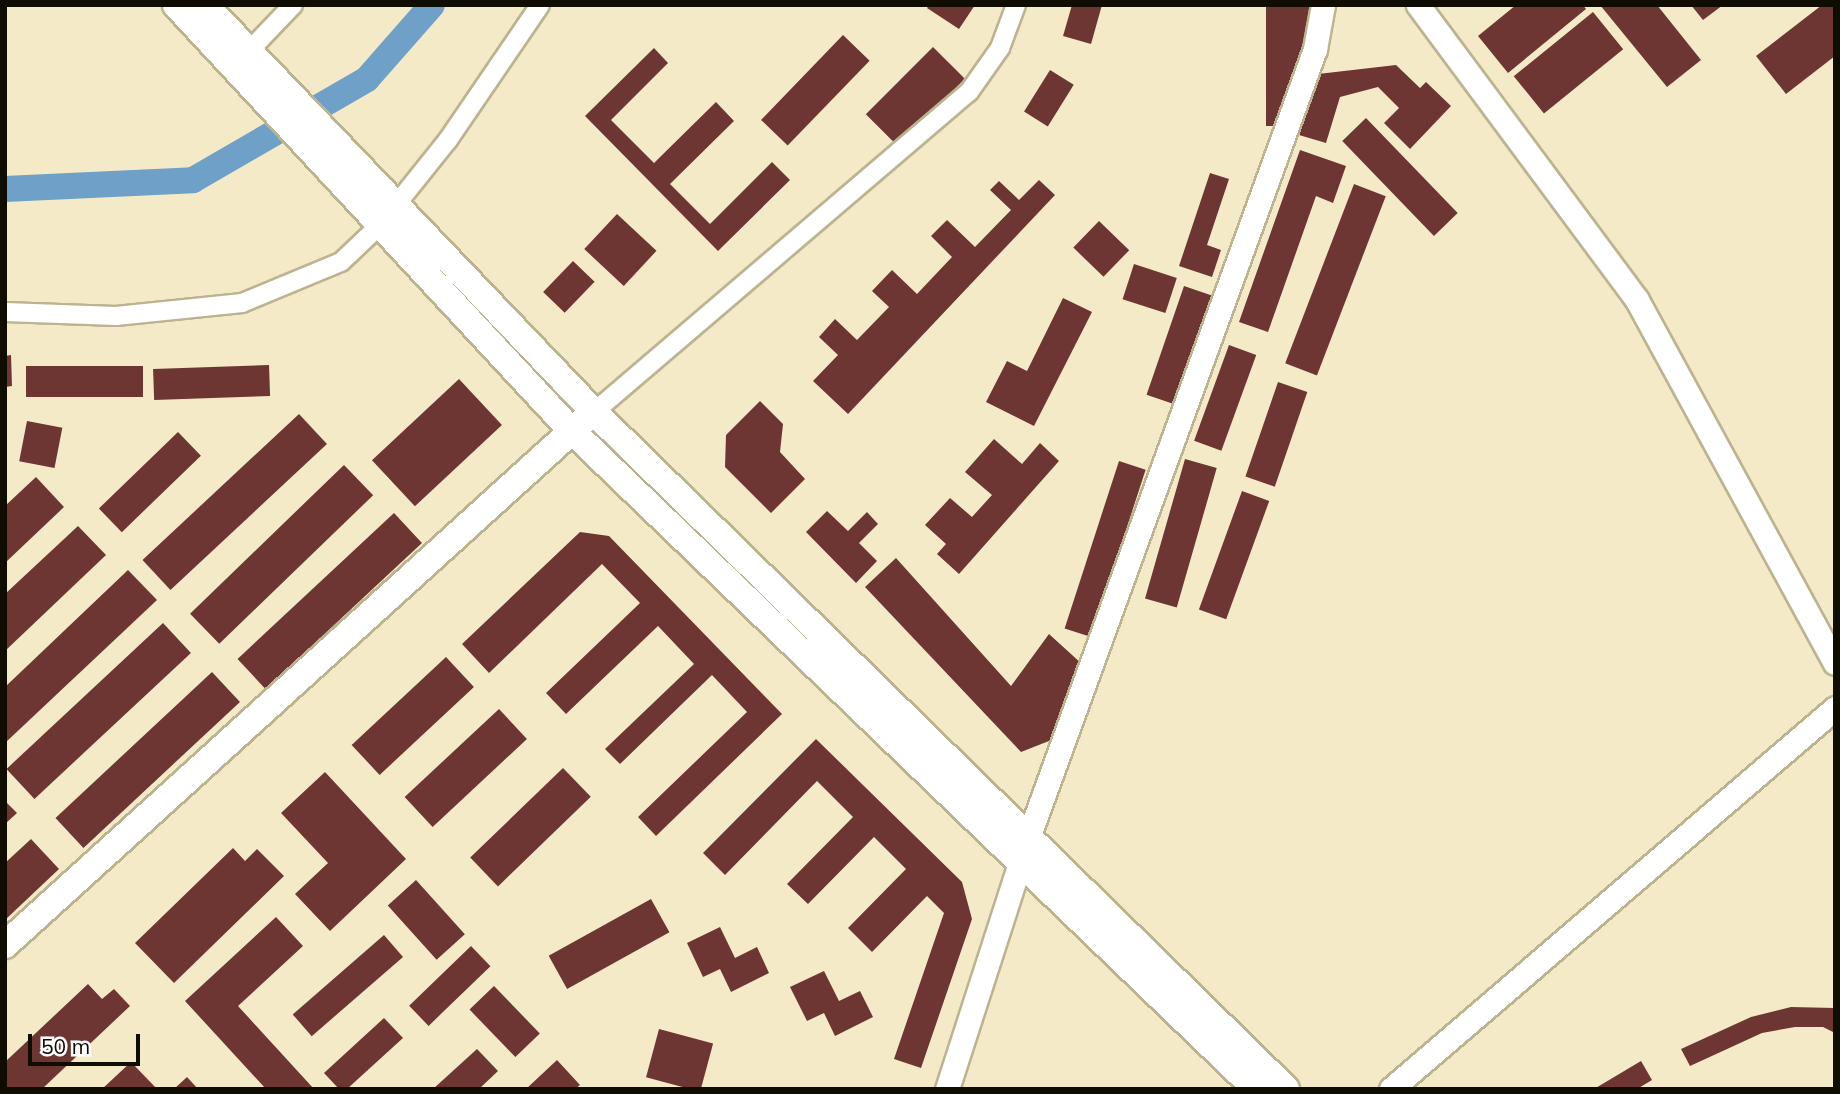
<!DOCTYPE html>
<html>
<head>
<meta charset="utf-8">
<style>
  body { margin:0 }
  #map { position:relative; width:1840px; height:1094px; overflow:hidden; background:#f4eac8; font-family:Mulish,sans-serif }
  div>[style] { position:absolute }
  .river>* { height:26px; margin:-13px; padding:0 13px; transform-origin:13px; border-radius:13px; background:#6ea0c8 }
  .building>* { inset:0; background:#6e3633; transform-origin:0 0 }
  .roads { filter:drop-shadow(2px 0 #bcb391) drop-shadow(-2px 0 #bcb391) drop-shadow(0 2px #bcb391) drop-shadow(0 -2px #bcb391) }
  .minor>* { height:18px; margin:-9px; padding:0 9px; transform-origin:9px; border-radius:9px; background:#fff }
  .tertiary>* { height:23px; margin:-11.5px; padding:0 11.5px; transform-origin:11.5px; border-radius:11.5px; background:#fff }
  .secondary>* { height:26px; margin:-13px; padding:0 13px; transform-origin:13px; border-radius:13px; background:#fff }
  span { translate:-50% -50%; white-space:nowrap; text-align:center; line-height:1.15; -webkit-text-stroke:7px #fff; paint-order:stroke }
  .frame { position:absolute; inset:0; border:7px solid #0f0c02; pointer-events:none }
  .scale { position:absolute; left:28px; top:1034px; width:112px; height:32px; box-sizing:border-box; border:4px solid #0f0c02; border-top:0; padding-left:9px; font-size:21px; line-height:24px; white-space:nowrap; color:#0f0c02; -webkit-text-stroke:5px #fff; paint-order:stroke }
</style>
</head>
<body>
<div id="map">
  <div class="river">
    <div style="left:5px;top:189px;width:188px;rotate:-2.7deg"></div>
    <div style="left:193px;top:180px;width:201px;rotate:-30.1deg"></div>
    <div style="left:367px;top:79px;width:98px;rotate:-48.7deg"></div>
  </div>
  <div class="building">
    <div style="clip-path:polygon(929px 5px,975px 5px,959px 29px,927px 8px)"></div>
    <div style="clip-path:polygon(1072px 5px,1102px 5px,1091px 44px,1063px 36px)"></div>
    <div style="left:1266px;top:5px;width:44px;height:121px"></div>
    <div style="clip-path:polygon(1516px 5px,1583px 5px,1586px 9px,1508px 73px,1478px 36px)"></div>
    <div style="clip-path:polygon(1600px 5px,1657px 5px,1701px 60px,1667px 87px)"></div>
    <div style="clip-path:polygon(1691px 5px,1723px 5px,1703px 20px)"></div>
    <div style="clip-path:polygon(1822px 5px,1835px 5px,1835px 56px,1786px 94px,1756px 56px)"></div>
    <div style="left:1593px;top:12px;width:48px;height:102px;rotate:51deg"></div>
    <div style="left:843px;top:35px;width:37px;height:118px;rotate:44deg"></div>
    <div style="left:933px;top:47px;width:45px;height:95px;rotate:45deg"></div>
    <div style="clip-path:polygon(654px 48px,668px 63px,611px 120px,654px 163px,716px 102px,734px 121px,670px 184px,710px 224px,772px 162px,790px 180px,718px 251px,585px 116px)"></div>
    <div style="clip-path:polygon(1396px 65px,1420px 88px,1426px 82px,1451px 106px,1410px 149px,1384px 123px,1399px 108px,1378px 87px,1340px 97px,1326px 143px,1299px 135px,1318px 74px)"></div>
    <div style="left:1050px;top:70px;width:28px;height:49px;rotate:32deg"></div>
    <div style="left:1366px;top:118px;width:132px;height:33px;rotate:46deg"></div>
    <div style="clip-path:polygon(1300px 150px,1346px 166px,1333px 203px,1316px 196px,1268px 332px,1239px 322px)"></div>
    <div style="clip-path:polygon(1210px 173px,1229px 179px,1207px 245px,1221px 250px,1212px 277px,1179px 266px)"></div>
    <div style="clip-path:polygon(1039px 180px,1055px 195px,848px 414px,813px 381px,838px 355px,819px 337px,835px 319px,857px 340px,889px 307px,872px 291px,892px 270px,917px 294px,952px 257px,931px 236px,947px 220px,975px 247px,1011px 210px,990px 190px,999px 181px,1019px 200px)"></div>
    <div style="left:1354px;top:184px;width:34px;height:192px;rotate:21deg"></div>
    <div style="left:617px;top:214px;width:54px;height:48px;rotate:43deg"></div>
    <div style="left:1099px;top:221px;width:42px;height:37px;rotate:44deg"></div>
    <div style="left:573px;top:261px;width:30px;height:43px;rotate:44deg"></div>
    <div style="left:1134px;top:264px;width:45px;height:37px;rotate:18deg"></div>
    <div style="left:1184px;top:286px;width:31px;height:115px;rotate:19deg"></div>
    <div style="clip-path:polygon(1063px 298px,1092px 312px,1034px 426px,986px 402px,1007px 361px,1027px 371px)"></div>
    <div style="left:1229px;top:345px;width:29px;height:102px;rotate:20deg"></div>
    <div style="clip-path:polygon(11px 355px,12px 386px,5px 387px,5px 356px)"></div>
    <div style="left:269px;top:365px;width:31px;height:116px;rotate:88deg"></div>
    <div style="left:143px;top:366px;width:31px;height:117px;rotate:90deg"></div>
    <div style="left:459px;top:379px;width:63px;height:119px;rotate:47deg"></div>
    <div style="left:1278px;top:382px;width:31px;height:100px;rotate:19deg"></div>
    <div style="clip-path:polygon(760px 401px,783px 424px,780px 452px,805px 479px,771px 513px,725px 467px,726px 435px)"></div>
    <div style="left:299px;top:414px;width:41px;height:214px;rotate:47deg"></div>
    <div style="left:27px;top:421px;width:36px;height:41px;rotate:11deg"></div>
    <div style="left:178px;top:432px;width:33px;height:110px;rotate:46deg"></div>
    <div style="clip-path:polygon(994px 439px,1022px 464px,1040px 443px,1059px 461px,959px 574px,937px 554px,946px 544px,925px 525px,950px 498px,972px 517px,992px 495px,965px 472px)"></div>
    <div style="left:1185px;top:459px;width:33px;height:145px;rotate:16deg"></div>
    <div style="left:1119px;top:461px;width:28px;height:176px;rotate:18deg"></div>
    <div style="left:344px;top:465px;width:42px;height:214px;rotate:46deg"></div>
    <div style="clip-path:polygon(36px 477px,64px 507px,5px 563px,5px 506px)"></div>
    <div style="left:1242px;top:491px;width:29px;height:126px;rotate:20deg"></div>
    <div style="clip-path:polygon(827px 511px,848px 531px,867px 512px,878px 524px,859px 543px,877px 561px,856px 583px,806px 532px)"></div>
    <div style="left:394px;top:513px;width:41px;height:214px;rotate:47deg"></div>
    <div style="clip-path:polygon(78px 526px,106px 555px,5px 651px,5px 594px)"></div>
    <div style="clip-path:polygon(580px 532px,609px 536px,782px 714px,656px 836px,638px 817px,747px 712px,712px 675px,620px 764px,605px 749px,694px 664px,658px 626px,566px 714px,546px 693px,640px 603px,602px 564px,489px 673px,462px 644px)"></div>
    <div style="clip-path:polygon(896px 558px,1011px 686px,1049px 634px,1082px 664px,1054px 739px,1021px 752px,865px 587px)"></div>
    <div style="clip-path:polygon(128px 570px,157px 600px,5px 743px,5px 687px)"></div>
    <div style="left:163px;top:623px;width:41px;height:214px;rotate:47deg"></div>
    <div style="left:446px;top:657px;width:41px;height:129px;rotate:47deg"></div>
    <div style="left:212px;top:672px;width:41px;height:214px;rotate:47deg"></div>
    <div style="left:499px;top:709px;width:41px;height:129px;rotate:47deg"></div>
    <div style="clip-path:polygon(816px 739px,962px 882px,972px 919px,921px 1068px,894px 1059px,944px 913px,927px 896px,872px 952px,848px 928px,906px 869px,874px 837px,808px 904px,787px 884px,853px 817px,817px 781px,725px 875px,703px 853px)"></div>
    <div style="left:563px;top:768px;width:40px;height:129px;rotate:46deg"></div>
    <div style="clip-path:polygon(325px 772px,406px 859px,330px 931px,295px 894px,328px 863px,281px 813px)"></div>
    <div style="clip-path:polygon(5px 801px,17px 813px,5px 824px)"></div>
    <div style="clip-path:polygon(31px 839px,59px 869px,5px 920px,5px 863px)"></div>
    <div style="clip-path:polygon(233px 848px,245px 861px,257px 849px,284px 876px,174px 983px,135px 943px)"></div>
    <div style="left:416px;top:880px;width:73px;height:38px;rotate:48deg"></div>
    <div style="left:651px;top:899px;width:38px;height:117px;rotate:61deg"></div>
    <div style="clip-path:polygon(276px 917px,303px 946px,238px 1006px,314px 1089px,266px 1089px,185px 1001px)"></div>
    <div style="clip-path:polygon(720px 927px,735px 958px,757px 947px,769px 973px,731px 992px,720px 969px,703px 977px,687px 943px)"></div>
    <div style="left:384px;top:935px;width:29px;height:121px;rotate:49deg"></div>
    <div style="left:471px;top:946px;width:28px;height:86px;rotate:46deg"></div>
    <div style="clip-path:polygon(824px 971px,839px 1001px,860px 991px,873px 1017px,835px 1036px,824px 1013px,807px 1021px,790px 987px)"></div>
    <div style="clip-path:polygon(88px 984px,102px 999px,114px 989px,130px 1006px,42px 1089px,5px 1089px,5px 1062px)"></div>
    <div style="left:494px;top:986px;width:66px;height:34px;rotate:46deg"></div>
    <div style="clip-path:polygon(1791px 1007px,1835px 1008px,1835px 1033px,1823px 1027px,1795px 1027px,1762px 1033px,1690px 1066px,1681px 1049px,1751px 1017px)"></div>
    <div style="clip-path:polygon(384px 1018px,403px 1038px,347px 1089px,339px 1089px,324px 1073px)"></div>
    <div style="left:659px;top:1029px;width:56px;height:50px;rotate:15deg"></div>
    <div style="clip-path:polygon(477px 1049px,498px 1071px,479px 1089px,433px 1089px)"></div>
    <div style="clip-path:polygon(557px 1060px,580px 1085px,575px 1089px,526px 1089px)"></div>
    <div style="clip-path:polygon(1641px 1061px,1652px 1080px,1637px 1089px,1594px 1089px)"></div>
    <div style="clip-path:polygon(131px 1062px,157px 1089px,102px 1089px)"></div>
    <div style="clip-path:polygon(187px 1077px,198px 1089px,174px 1089px)"></div>
  </div>
  <div class="roads">
    <div class="minor">
      <div style="left:249px;top:51px;width:64px;rotate:-46.3deg"></div>
      <div style="left:5px;top:312px;width:111px;rotate:2.1deg"></div>
      <div style="left:116px;top:316px;width:127px;rotate:-5.9deg"></div>
      <div style="left:242px;top:303px;width:107px;rotate:-22.5deg"></div>
      <div style="left:341px;top:262px;width:52px;rotate:-43.5deg"></div>
      <div style="left:379px;top:226px;width:110px;rotate:-51.3deg"></div>
      <div style="left:448px;top:140px;width:163px;rotate:-55.7deg"></div>
      <div style="left:594px;top:412px;width:493px;rotate:-40.5deg"></div>
      <div style="left:969px;top:92px;width:54px;rotate:-54.8deg"></div>
      <div style="left:1000px;top:48px;width:46px;rotate:-69.6deg"></div>
    </div>
    <div class="tertiary">
      <div style="left:1418px;top:5px;width:367px;rotate:53.4deg"></div>
      <div style="left:1637px;top:300px;width:413px;rotate:61.4deg"></div>
      <div style="left:947px;top:1089px;width:264px;rotate:-72.1deg"></div>
      <div style="left:1028px;top:838px;width:840px;rotate:-70.01deg"></div>
      <div style="left:1315px;top:49px;width:45px;rotate:-79.7deg"></div>
      <div style="left:1391px;top:1089px;width:585px;rotate:-40.63deg"></div>
    </div>
    <div class="secondary">
      <div style="left:176px;top:5px;width:580px;rotate:47.1deg"></div>
      <div style="left:571px;top:430px;width:951px;rotate:43.89deg"></div>
      <div style="left:205px;top:5px;width:563px;rotate:46.3deg"></div>
      <div style="left:594px;top:412px;width:968px;rotate:44.37deg"></div>
      <div style="left:5px;top:945px;width:782px;rotate:-42.2deg"></div>
    </div>
  </div>
  <div class="frame"></div>
  <div class="scale">50 m</div>
</div>
</body>
</html>
